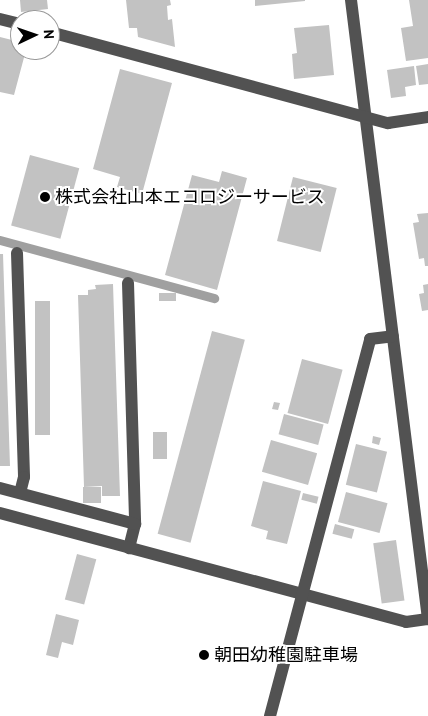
<!DOCTYPE html>
<html>
<head>
<meta charset="utf-8">
<style>
  body { margin:0 }
  #map { position:relative; width:428px; height:716px; overflow:hidden; background:#fff; font-family:"PT Sans","Noto Sans JP",sans-serif }
  div>[style] { position:absolute }
  .stream>* { height:9px; margin:-4.5px; padding:0 4.5px; transform-origin:4.5px; border-radius:4.5px; background:#a0a0a0 }
  .building>* { inset:0; background:#c2c2c2; transform-origin:0 0 }
  .minor>* { height:12px; margin:-6px; padding:0 6px; transform-origin:6px; border-radius:6px; background:#525252 }
  .dots>* { width:14px; height:14px; translate:-50% -50%; box-sizing:border-box; border:2px solid #fff; border-radius:50% }
  span { translate:-50% -50%; white-space:nowrap; text-align:center; line-height:1.15; -webkit-text-stroke:4px #fff; paint-order:stroke }
  .poi-label { font-size:18px; color:#000 }
  .left { translate:0 -50%; text-align:left }
  .north { position:absolute; left:10px; top:10px; width:50px; height:50px; box-sizing:border-box; background:#fff; border:1px solid #999; border-radius:50%; rotate:87deg; font-size:14px; font-weight:700; line-height:20px; text-align:center; color:#000 }
  .north::after { content:''; display:block; margin:auto; width:18px; height:22px; background:#000; clip-path:polygon(50% 0,100% 100%,50% 72%,0 100%) }
</style>
</head>
<body>
<div id="map">
  <div class="stream">
    <div style="left:0;top:240px;width:222px;rotate:15.2deg"></div>
  </div>
  <div class="building">
    <div style="clip-path:polygon(20px 0,47px 0,48px 9px,21px 12px)"></div>
    <div style="clip-path:polygon(126px 0,170px 0,171px 5px,167px 6px,168px 20px,172px 19px,175px 47px,138px 37px,137px 28px,129px 28px)"></div>
    <div style="clip-path:polygon(255px 0,305px 0,305px 1px,255px 6px)"></div>
    <div style="clip-path:polygon(409px 0,428px 0,428px 58px,406px 61px,401px 28px,413px 26px)"></div>
    <div style="clip-path:polygon(329px 25px,334px 75px,294px 79px,292px 54px,297px 53px,294px 28px)"></div>
    <div style="clip-path:polygon(0 37px,20px 42px,20px 50px,26px 50px,14px 95px,0 92px)"></div>
    <div style="clip-path:polygon(428px 64px,428px 84px,419px 85px,416px 66px)"></div>
    <div style="clip-path:polygon(414px 66px,416px 85px,405px 87px,406px 96px,391px 98px,387px 70px)"></div>
    <div style="clip-path:polygon(120px 69px,172px 83px,142px 194px,117px 187px,120px 177px,93px 169px)"></div>
    <div style="left:30px;top:155px;width:51px;height:73px;rotate:15deg"></div>
    <div style="clip-path:polygon(222px 171px,247px 178px,217px 290px,165px 275px,192px 175px,219px 182px)"></div>
    <div style="left:293px;top:177px;width:45px;height:66px;rotate:14deg"></div>
    <div style="clip-path:polygon(428px 213px,428px 266px,425px 266px,424px 258px,419px 259px,413px 223px,419px 222px,417px 214px)"></div>
    <div style="clip-path:polygon(0 254px,3px 254px,10px 466px,0 466px)"></div>
    <div style="clip-path:polygon(113px 284px,120px 496px,102px 496px,102px 486px,84px 487px,78px 295px,88px 295px,88px 290px,96px 289px,95px 285px)"></div>
    <div style="clip-path:polygon(428px 284px,428px 310px,422px 311px,419px 294px,424px 293px,423px 285px)"></div>
    <div style="left:159px;top:293px;width:17px;height:8px"></div>
    <div style="left:35px;top:301px;width:15px;height:134px"></div>
    <div style="left:212px;top:331px;width:34px;height:210px;rotate:15deg"></div>
    <div style="left:302px;top:359px;width:42px;height:56px;rotate:15deg"></div>
    <div style="clip-path:polygon(274px 402px,280px 403px,278px 410px,272px 409px)"></div>
    <div style="left:284px;top:414px;width:41px;height:21px;rotate:15deg"></div>
    <div style="left:153px;top:432px;width:14px;height:27px"></div>
    <div style="clip-path:polygon(373px 436px,381px 438px,379px 445px,372px 443px)"></div>
    <div style="left:271px;top:440px;width:48px;height:33px;rotate:16deg"></div>
    <div style="left:356px;top:444px;width:32px;height:42px;rotate:14deg"></div>
    <div style="clip-path:polygon(263px 481px,301px 491px,287px 544px,266px 539px,268px 531px,251px 526px)"></div>
    <div style="left:101px;top:487px;width:16px;height:18px;rotate:90deg"></div>
    <div style="left:346px;top:492px;width:43px;height:31px;rotate:15deg"></div>
    <div style="left:303px;top:493px;width:16px;height:7px;rotate:14deg"></div>
    <div style="left:335px;top:524px;width:20px;height:10px;rotate:15deg"></div>
    <div style="left:396px;top:540px;width:61px;height:23px;rotate:82deg"></div>
    <div style="left:77px;top:554px;width:20px;height:47px;rotate:15deg"></div>
    <div style="clip-path:polygon(56px 614px,79px 620px,73px 645px,62px 642px,58px 658px,46px 655px)"></div>
  </div>
  <div class="minor">
    <div style="left:351px;top:0;width:624px;rotate:82.91deg"></div>
    <div style="left:0;top:19px;width:21px;rotate:14deg"></div>
    <div style="left:50px;top:32px;width:350px;rotate:15.1deg"></div>
    <div style="left:388px;top:123px;width:40px;rotate:-8.5deg"></div>
    <div style="left:17px;top:253px;width:224px;rotate:88.2deg"></div>
    <div style="left:24px;top:477px;width:16px;rotate:104deg"></div>
    <div style="left:128px;top:283px;width:241px;rotate:88.3deg"></div>
    <div style="left:135px;top:524px;width:25px;rotate:104deg"></div>
    <div style="left:0;top:488px;width:140px;rotate:14.9deg"></div>
    <div style="left:0;top:513px;width:420px;rotate:15deg"></div>
    <div style="left:406px;top:622px;width:22px;rotate:-8deg"></div>
    <div style="left:270px;top:716px;width:390px;rotate:-75.1deg"></div>
    <div style="left:370px;top:339px;width:23px;rotate:-7deg"></div>
  </div>
  <div class="dots">
    <div style="left:45px;top:197px;background:#000"></div>
    <div style="left:204px;top:655px;background:#000"></div>
  </div>
  <div class="poi-label">
    <span class="left" style="left:55px;top:197px">株式会社山本エコロジーサービス</span>
    <span class="left" style="left:214px;top:655px">朝田幼稚園駐車場</span>
  </div>
  <div class="north">N</div>
</div>
</body>
</html>
